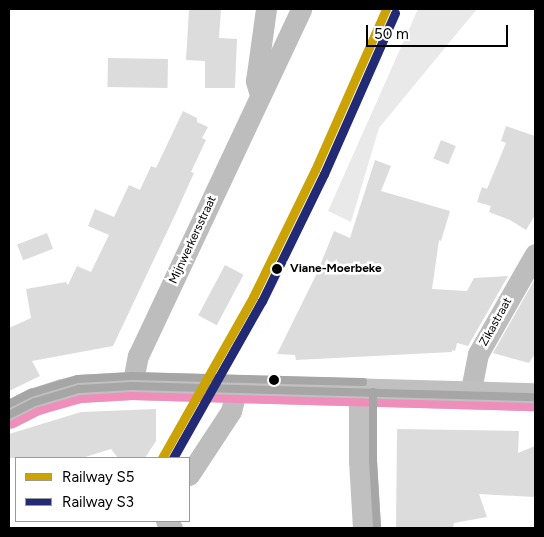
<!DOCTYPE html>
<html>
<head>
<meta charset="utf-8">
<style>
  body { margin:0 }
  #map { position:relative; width:544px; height:537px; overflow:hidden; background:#fff; font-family:Figtree,sans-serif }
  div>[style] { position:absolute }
  .green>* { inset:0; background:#e9e9e9 }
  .building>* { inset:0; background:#dcdcdc; transform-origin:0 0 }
  .minor>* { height:21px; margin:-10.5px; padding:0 10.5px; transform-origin:10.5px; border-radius:10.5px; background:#bdbdbd }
  .secondary>* { height:28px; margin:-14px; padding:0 14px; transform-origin:14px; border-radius:14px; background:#c0c0c0 }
  .bus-1>* { height:8px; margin:-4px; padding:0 4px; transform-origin:4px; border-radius:4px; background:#a6a6a6 }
  .bus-2>* { height:8px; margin:-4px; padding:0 4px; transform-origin:4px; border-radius:4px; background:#ef8ebb }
  .bus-3>* { height:8px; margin:-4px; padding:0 4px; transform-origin:4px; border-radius:4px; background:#a6a6a6 }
  .rail-1>* { height:9px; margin:-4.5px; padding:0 4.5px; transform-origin:4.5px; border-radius:4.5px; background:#cca305 }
  .rail-2>* { height:9px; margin:-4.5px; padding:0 4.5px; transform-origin:4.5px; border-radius:4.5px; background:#222975 }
  .dots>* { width:14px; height:14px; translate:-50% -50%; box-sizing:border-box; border:2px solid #fff; border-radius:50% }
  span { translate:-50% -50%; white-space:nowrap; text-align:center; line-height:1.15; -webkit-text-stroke:5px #fff; paint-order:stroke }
  .street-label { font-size:12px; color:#000 }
  .stop-label { font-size:12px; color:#000; font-weight:700 }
  .left { translate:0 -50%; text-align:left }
  .frame { position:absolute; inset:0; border:10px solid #000; pointer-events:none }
  .legend { position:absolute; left:15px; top:457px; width:175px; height:65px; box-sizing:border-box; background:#fff; border:1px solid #999; margin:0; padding:6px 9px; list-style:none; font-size:15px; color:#000 }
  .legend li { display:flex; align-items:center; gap:10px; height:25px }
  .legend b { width:25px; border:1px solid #999 }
  .scale { position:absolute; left:366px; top:25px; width:142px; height:22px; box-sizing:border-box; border:2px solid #000; border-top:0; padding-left:6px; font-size:15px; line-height:18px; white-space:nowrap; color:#000; -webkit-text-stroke:4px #fff; paint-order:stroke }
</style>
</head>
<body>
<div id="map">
  <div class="green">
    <div style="clip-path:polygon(418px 9px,477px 9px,379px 128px,351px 222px,328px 211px)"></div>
  </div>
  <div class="building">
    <div style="clip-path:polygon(189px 9px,221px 9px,219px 38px,237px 39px,235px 88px,205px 88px,205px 61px,186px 60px)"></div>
    <div style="left:108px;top:58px;width:60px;height:29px;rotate:1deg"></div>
    <div style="clip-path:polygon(183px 111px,197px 118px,197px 122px,208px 127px,202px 138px,206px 140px,191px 172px,194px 173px,175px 215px,113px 346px,32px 361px,40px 376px,9px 391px,9px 328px,31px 318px,26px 289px,66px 282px,68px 285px,77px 266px,91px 272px,109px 235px,88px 226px,95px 209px,114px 217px,129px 185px,140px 190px,151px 166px,156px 168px)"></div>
    <div style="clip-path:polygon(506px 126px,535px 136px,535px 215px,526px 230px,510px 220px,489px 212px,491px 206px,477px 202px,482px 187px,487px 189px,506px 143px,501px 141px)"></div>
    <div style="left:441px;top:140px;width:16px;height:20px;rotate:22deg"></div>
    <div style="clip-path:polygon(375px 160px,391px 166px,381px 191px,450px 211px,441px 241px,439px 240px,432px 289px,467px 291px,474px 278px,508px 276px,468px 346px,457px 343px,455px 351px,452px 350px,452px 352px,296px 360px,295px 355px,277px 354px,317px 273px,334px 231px,350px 238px)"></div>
    <div style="left:47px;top:233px;width:17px;height:32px;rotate:69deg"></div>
    <div style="left:225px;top:265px;width:21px;height:57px;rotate:28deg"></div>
    <div style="clip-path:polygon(535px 279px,535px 354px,529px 363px,493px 353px)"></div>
    <div style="clip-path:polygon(156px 409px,156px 441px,145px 458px,118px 458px,111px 449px,82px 458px,9px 458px,9px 434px,81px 412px)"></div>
    <div style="clip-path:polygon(397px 429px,519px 431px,518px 453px,535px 446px,535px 497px,479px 494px,487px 517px,454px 523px,453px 527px,396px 528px)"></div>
  </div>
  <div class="minor">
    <div style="left:260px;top:95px;width:15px;rotate:-106deg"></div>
    <div style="left:256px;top:81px;width:73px;rotate:-82.1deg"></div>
    <div style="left:132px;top:386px;width:31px;rotate:-79deg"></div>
    <div style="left:138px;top:356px;width:383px;rotate:-64.8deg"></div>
    <div style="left:470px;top:395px;width:42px;rotate:-79deg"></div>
    <div style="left:478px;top:354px;width:115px;rotate:-60.3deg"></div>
    <div style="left:189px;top:475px;width:77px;rotate:-56.7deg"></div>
    <div style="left:231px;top:411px;width:23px;rotate:-75deg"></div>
    <div style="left:166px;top:521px;width:9px;rotate:49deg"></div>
  </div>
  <div class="secondary">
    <div style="left:363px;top:392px;width:69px;rotate:90deg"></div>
    <div style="left:363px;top:461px;width:67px;rotate:86.6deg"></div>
    <div style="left:9px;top:415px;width:29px;rotate:-27deg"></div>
    <div style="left:35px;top:402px;width:29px;rotate:-18deg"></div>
    <div style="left:63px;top:393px;width:16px;rotate:-14deg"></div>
    <div style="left:79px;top:389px;width:53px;rotate:-3.2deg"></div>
    <div style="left:132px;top:386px;width:403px;rotate:1.6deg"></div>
  </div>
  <div class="bus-1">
    <div style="left:9px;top:415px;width:29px;rotate:-27deg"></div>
    <div style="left:35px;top:402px;width:46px;rotate:-16.5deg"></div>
    <div style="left:79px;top:389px;width:53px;rotate:-3.2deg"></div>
    <div style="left:132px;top:386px;width:403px;rotate:1.6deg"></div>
  </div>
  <div class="bus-2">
    <div style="left:13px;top:424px;width:29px;rotate:-27deg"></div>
    <div style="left:39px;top:411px;width:44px;rotate:-15.9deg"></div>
    <div style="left:81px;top:399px;width:51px;rotate:-3.4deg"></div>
    <div style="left:132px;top:396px;width:403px;rotate:1.6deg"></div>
  </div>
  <div class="bus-3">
    <div style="left:373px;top:392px;width:69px;rotate:90deg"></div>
    <div style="left:373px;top:461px;width:66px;rotate:86.5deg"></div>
    <div style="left:9px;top:404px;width:25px;rotate:-27deg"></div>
    <div style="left:31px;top:393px;width:49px;rotate:-16.6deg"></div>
    <div style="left:78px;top:379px;width:54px;rotate:-3.2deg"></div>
    <div style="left:132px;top:376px;width:231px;rotate:1.5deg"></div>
  </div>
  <div class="rail-1">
    <div style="left:162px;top:458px;width:185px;rotate:-60.5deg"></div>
    <div style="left:253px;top:297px;width:141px;rotate:-64deg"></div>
    <div style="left:315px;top:170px;width:176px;rotate:-66.2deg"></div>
  </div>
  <div class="rail-2">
    <div style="left:173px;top:458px;width:180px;rotate:-60.5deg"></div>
    <div style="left:262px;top:301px;width:141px;rotate:-64deg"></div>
    <div style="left:324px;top:174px;width:176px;rotate:-66.2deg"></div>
  </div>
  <div class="dots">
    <div style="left:277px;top:269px;background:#000"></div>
    <div style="left:274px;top:380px;background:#000"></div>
  </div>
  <div class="street-label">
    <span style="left:193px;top:240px;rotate:-65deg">Mijnwerkersstraat</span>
    <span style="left:496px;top:322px;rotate:-61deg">Zikastraat</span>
  </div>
  <div class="stop-label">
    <span class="left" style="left:290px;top:269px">Viane-Moerbeke</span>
  </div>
  <div class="frame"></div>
  <ul class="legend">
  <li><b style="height:6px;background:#cca305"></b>Railway S5</li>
  <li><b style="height:6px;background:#222975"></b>Railway S3</li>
  </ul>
  <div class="scale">50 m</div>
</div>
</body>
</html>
